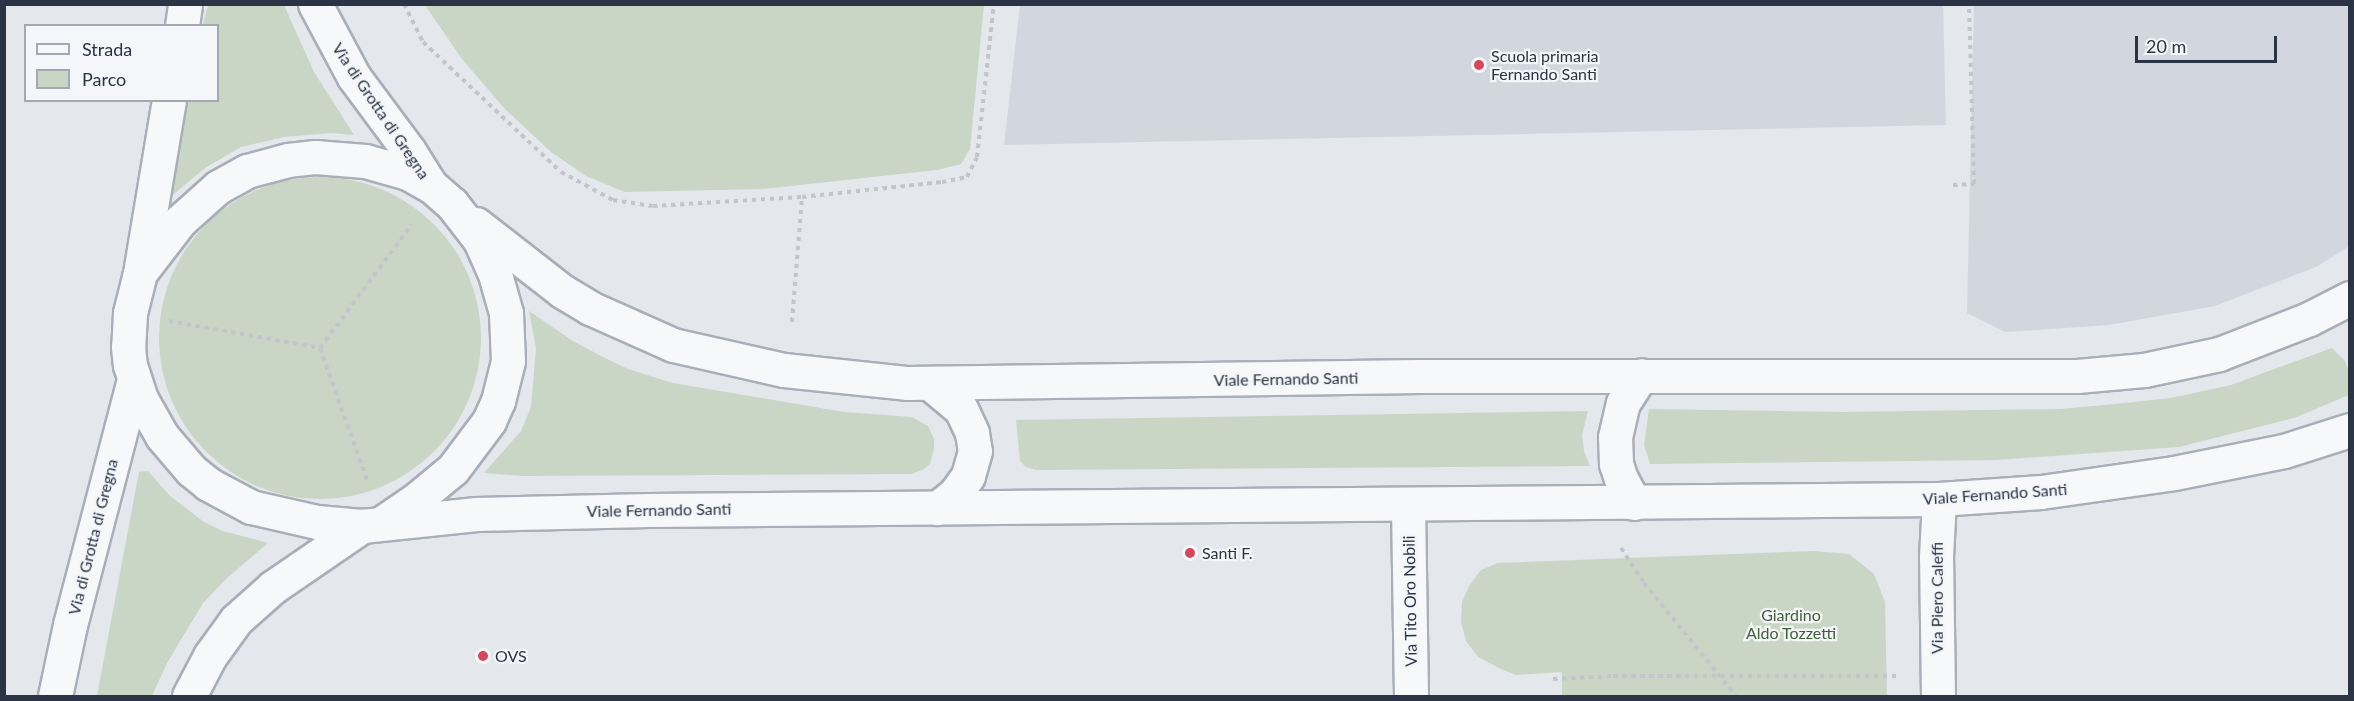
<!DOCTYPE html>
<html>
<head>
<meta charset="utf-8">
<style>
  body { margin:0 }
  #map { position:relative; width:2354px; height:701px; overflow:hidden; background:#e4e7ec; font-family:Lato,sans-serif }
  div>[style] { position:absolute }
  .built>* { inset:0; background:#d2d6de }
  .green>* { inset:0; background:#c9d6c5 }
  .round { border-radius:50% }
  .path>* { height:4px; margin-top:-2px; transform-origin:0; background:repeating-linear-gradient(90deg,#c2c5cb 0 4.5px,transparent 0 9px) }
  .roads { filter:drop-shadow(2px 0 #a9aeb7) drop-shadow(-2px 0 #a9aeb7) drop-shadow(0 2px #a9aeb7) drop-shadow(0 -2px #a9aeb7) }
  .minor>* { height:33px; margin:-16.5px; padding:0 16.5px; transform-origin:16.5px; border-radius:16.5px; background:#f7f8fa }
  .dots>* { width:16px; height:16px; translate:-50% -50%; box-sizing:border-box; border:3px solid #f4f6f9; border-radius:50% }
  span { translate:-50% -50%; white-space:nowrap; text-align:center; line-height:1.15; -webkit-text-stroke:4.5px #f4f6f9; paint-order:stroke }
  .poi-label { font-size:16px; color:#2b3445 }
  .left { translate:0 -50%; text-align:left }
  .street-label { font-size:16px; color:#2b3445 }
  .park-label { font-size:16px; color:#3f6138 }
  .frame { position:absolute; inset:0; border:6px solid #2b3445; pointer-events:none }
  .legend { position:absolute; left:24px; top:24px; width:195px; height:78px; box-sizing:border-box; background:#f4f6f9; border:2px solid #a4a8b1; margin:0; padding:8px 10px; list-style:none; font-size:18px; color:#2b3445 }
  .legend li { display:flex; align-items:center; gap:12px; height:30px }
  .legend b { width:30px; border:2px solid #a4a8b1 }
  .scale { position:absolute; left:2135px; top:36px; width:142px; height:27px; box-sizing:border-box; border:3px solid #2b3445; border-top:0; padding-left:8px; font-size:18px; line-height:21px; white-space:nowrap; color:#2b3445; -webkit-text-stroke:4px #f4f6f9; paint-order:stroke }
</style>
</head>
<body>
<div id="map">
  <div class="built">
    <div style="clip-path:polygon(1020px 5px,1943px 5px,1946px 125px,1004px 145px)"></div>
    <div style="clip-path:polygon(1974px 5px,2349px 5px,2349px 246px,2318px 266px,2215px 306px,2109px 325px,2005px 332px,1967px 313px)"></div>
  </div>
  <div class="green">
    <div style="clip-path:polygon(208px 5px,284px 5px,314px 72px,354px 135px,331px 133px,284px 137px,241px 147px,205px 168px,168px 199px,188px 101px,218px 100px,218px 26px,203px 25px)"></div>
    <div style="clip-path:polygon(425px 5px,984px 5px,970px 149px,961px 164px,937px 170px,763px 189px,625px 192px,586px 176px,551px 152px,504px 108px,462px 59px)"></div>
    <div class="round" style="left:159px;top:177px;width:322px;height:322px"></div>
    <div style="clip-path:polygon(529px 311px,573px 341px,601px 356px,628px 369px,673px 383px,844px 412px,912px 417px,928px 426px,934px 439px,934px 449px,930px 464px,922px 470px,911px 474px,523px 476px,484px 473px,521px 431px,531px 407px,536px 348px)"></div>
    <div style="clip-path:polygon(2332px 348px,2345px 361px,2349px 372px,2349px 395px,2294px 418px,2179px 447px,1996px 460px,1650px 464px,1644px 445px,1649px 409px,1841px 412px,2060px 409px,2115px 404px,2171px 398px,2231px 385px)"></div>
    <div style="clip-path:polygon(1588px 411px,1582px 435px,1584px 451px,1590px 466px,1036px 470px,1026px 467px,1020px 461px,1016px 420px)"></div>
    <div style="clip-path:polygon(148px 471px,170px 496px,204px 522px,223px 531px,268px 543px,227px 578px,203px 603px,167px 663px,152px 696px,97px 696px,139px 472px)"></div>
    <div style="clip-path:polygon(1814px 551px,1849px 554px,1874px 574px,1885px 602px,1887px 696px,1562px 696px,1562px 672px,1516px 675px,1501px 669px,1478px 657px,1466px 641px,1461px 622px,1462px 602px,1469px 586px,1481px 570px,1498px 563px)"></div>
  </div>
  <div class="path">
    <div style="left:404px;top:4px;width:42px;rotate:63.4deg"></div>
    <div style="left:423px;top:42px;width:190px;rotate:43.3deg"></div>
    <div style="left:561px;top:172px;width:59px;rotate:28.3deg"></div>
    <div style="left:613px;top:200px;width:40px;rotate:8.5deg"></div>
    <div style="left:653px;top:206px;width:149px;rotate:-3.5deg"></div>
    <div style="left:802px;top:197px;width:141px;rotate:-6.1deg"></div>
    <div style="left:942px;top:182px;width:25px;rotate:-11deg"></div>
    <div style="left:967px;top:177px;width:22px;rotate:-63deg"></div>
    <div style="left:977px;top:157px;width:154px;rotate:-83.7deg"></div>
    <div style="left:1953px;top:185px;width:21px;rotate:-3deg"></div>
    <div style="left:1974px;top:184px;width:180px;rotate:-91.6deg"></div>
    <div style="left:169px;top:321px;width:153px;rotate:10.1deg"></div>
    <div style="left:320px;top:348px;width:154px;rotate:-53.4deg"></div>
    <div style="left:792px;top:322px;width:125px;rotate:-85.4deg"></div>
    <div style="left:320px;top:348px;width:143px;rotate:70.4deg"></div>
    <div style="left:1621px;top:548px;width:42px;rotate:56.7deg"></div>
    <div style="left:1644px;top:583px;width:146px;rotate:50.8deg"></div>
    <div style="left:1553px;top:679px;width:60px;rotate:-2.9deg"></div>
    <div style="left:1613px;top:676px;width:283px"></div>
  </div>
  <div class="roads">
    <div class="minor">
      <div style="left:315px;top:4px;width:83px;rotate:61.9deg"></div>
      <div style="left:354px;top:77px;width:92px;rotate:53.4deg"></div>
      <div style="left:409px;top:151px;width:41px;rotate:57.8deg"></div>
      <div style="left:182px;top:26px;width:22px;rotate:-82deg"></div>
      <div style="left:476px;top:224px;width:109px;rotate:37.9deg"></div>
      <div style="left:562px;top:291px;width:33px;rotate:31deg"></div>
      <div style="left:590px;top:308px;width:91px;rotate:24deg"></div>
      <div style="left:673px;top:345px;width:114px;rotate:12.7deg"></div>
      <div style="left:784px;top:370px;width:125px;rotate:6deg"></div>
      <div style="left:908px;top:383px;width:512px;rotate:-0.78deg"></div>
      <div style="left:1420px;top:376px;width:657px"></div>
      <div style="left:2077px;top:376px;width:67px;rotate:-5.1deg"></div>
      <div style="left:2144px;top:370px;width:77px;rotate:-12deg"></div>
      <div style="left:2219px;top:354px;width:97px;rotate:-21.3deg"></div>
      <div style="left:2309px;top:319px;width:46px;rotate:-27.1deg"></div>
      <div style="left:141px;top:267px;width:169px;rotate:-80.5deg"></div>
      <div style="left:931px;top:384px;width:39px;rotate:40deg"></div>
      <div style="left:961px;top:409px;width:26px;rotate:65deg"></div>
      <div style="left:972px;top:433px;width:18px;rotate:81deg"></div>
      <div style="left:975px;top:451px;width:26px;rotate:106deg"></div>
      <div style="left:968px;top:476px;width:22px;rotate:126deg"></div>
      <div style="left:955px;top:494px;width:23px;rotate:142deg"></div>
      <div style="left:1634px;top:503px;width:27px;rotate:-118deg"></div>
      <div style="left:1621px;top:479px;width:16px;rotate:-108deg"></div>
      <div style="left:1616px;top:464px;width:27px;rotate:-92deg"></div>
      <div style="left:1615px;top:437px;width:35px;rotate:-77deg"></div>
      <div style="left:1623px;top:403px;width:33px;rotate:-57deg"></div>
      <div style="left:1408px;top:505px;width:191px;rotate:89.1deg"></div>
      <div style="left:383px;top:522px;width:42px;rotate:-34.4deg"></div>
      <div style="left:418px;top:498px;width:45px;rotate:-39.6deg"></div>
      <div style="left:453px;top:469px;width:60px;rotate:-53.1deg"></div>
      <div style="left:489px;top:421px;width:22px;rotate:-66deg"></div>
      <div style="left:498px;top:401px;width:41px;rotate:-76deg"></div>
      <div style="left:508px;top:361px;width:48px;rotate:-92.4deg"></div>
      <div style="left:506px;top:313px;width:41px;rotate:-105.8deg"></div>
      <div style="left:495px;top:274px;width:37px;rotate:-114deg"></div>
      <div style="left:480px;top:240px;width:46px;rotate:-127.9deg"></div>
      <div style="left:452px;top:204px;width:28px;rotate:-139deg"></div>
      <div style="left:431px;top:186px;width:26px;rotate:-151deg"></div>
      <div style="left:408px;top:173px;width:45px;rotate:-164.4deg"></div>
      <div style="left:365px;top:161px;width:50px;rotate:-175.4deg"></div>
      <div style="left:315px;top:157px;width:27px;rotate:174deg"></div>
      <div style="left:288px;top:160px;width:42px;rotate:165deg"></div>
      <div style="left:247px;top:171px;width:33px;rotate:151deg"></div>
      <div style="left:218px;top:187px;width:51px;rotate:138.2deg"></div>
      <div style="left:180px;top:221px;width:66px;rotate:127.6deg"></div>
      <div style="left:140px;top:273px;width:41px;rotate:104deg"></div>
      <div style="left:130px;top:313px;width:34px;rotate:93deg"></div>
      <div style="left:128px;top:347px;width:18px;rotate:84deg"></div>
      <div style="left:130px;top:365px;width:36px;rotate:72deg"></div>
      <div style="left:141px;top:399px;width:43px;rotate:60.4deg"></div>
      <div style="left:162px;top:436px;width:45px;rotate:49.5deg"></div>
      <div style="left:191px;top:470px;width:22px;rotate:39deg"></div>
      <div style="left:208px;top:484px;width:49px;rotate:28.1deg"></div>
      <div style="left:251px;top:507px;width:68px;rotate:12.8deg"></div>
      <div style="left:317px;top:522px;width:45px;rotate:5.1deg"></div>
      <div style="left:362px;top:526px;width:115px;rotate:-6deg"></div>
      <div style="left:476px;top:514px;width:172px;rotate:-1.3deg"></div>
      <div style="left:648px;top:510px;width:1291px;rotate:-0.49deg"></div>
      <div style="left:1939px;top:499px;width:102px;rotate:-3.9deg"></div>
      <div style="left:2041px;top:492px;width:134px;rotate:-8.1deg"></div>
      <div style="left:2174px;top:473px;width:112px;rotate:-11.3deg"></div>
      <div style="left:2284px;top:451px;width:69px;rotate:-17.7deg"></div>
      <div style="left:55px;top:696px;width:73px;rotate:-78.1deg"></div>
      <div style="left:70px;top:625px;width:254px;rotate:-75.4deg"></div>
      <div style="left:189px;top:696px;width:45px;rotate:-62.3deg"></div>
      <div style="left:210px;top:656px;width:44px;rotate:-54.2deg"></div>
      <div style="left:236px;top:620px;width:50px;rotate:-41.7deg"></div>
      <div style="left:273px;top:587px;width:108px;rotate:-34.4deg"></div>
      <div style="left:1938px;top:696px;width:139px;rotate:-90.8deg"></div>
      <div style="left:1936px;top:557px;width:58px;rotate:-87deg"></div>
    </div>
  </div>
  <div class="dots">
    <div style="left:1479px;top:65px;background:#d1495b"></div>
    <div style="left:1190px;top:553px;background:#d1495b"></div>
    <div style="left:483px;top:656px;background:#d1495b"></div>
  </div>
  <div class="poi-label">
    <span class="left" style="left:1491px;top:65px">Scuola primaria<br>Fernando Santi</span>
    <span class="left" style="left:1202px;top:553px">Santi F.</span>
    <span class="left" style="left:495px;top:656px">OVS</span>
  </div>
  <div class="street-label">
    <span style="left:381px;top:111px;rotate:56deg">Via di Grotta di Gregna</span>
    <span style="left:1286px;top:379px;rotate:-1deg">Viale Fernando Santi</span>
    <span style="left:1995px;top:494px;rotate:-4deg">Viale Fernando Santi</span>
    <span style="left:659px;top:510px;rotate:-1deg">Viale Fernando Santi</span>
    <span style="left:93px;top:537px;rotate:-76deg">Via di Grotta di Gregna</span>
    <span style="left:1937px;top:598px;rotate:-90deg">Via Piero Caleffi</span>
    <span style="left:1410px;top:601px;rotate:-91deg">Via Tito Oro Nobili</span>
  </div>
  <div class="park-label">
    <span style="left:1791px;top:624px">Giardino<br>Aldo Tozzetti</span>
  </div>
  <div class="frame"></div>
  <ul class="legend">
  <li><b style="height:8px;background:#f7f8fa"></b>Strada</li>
  <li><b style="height:16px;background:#c9d6c5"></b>Parco</li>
  </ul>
  <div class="scale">20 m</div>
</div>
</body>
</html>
